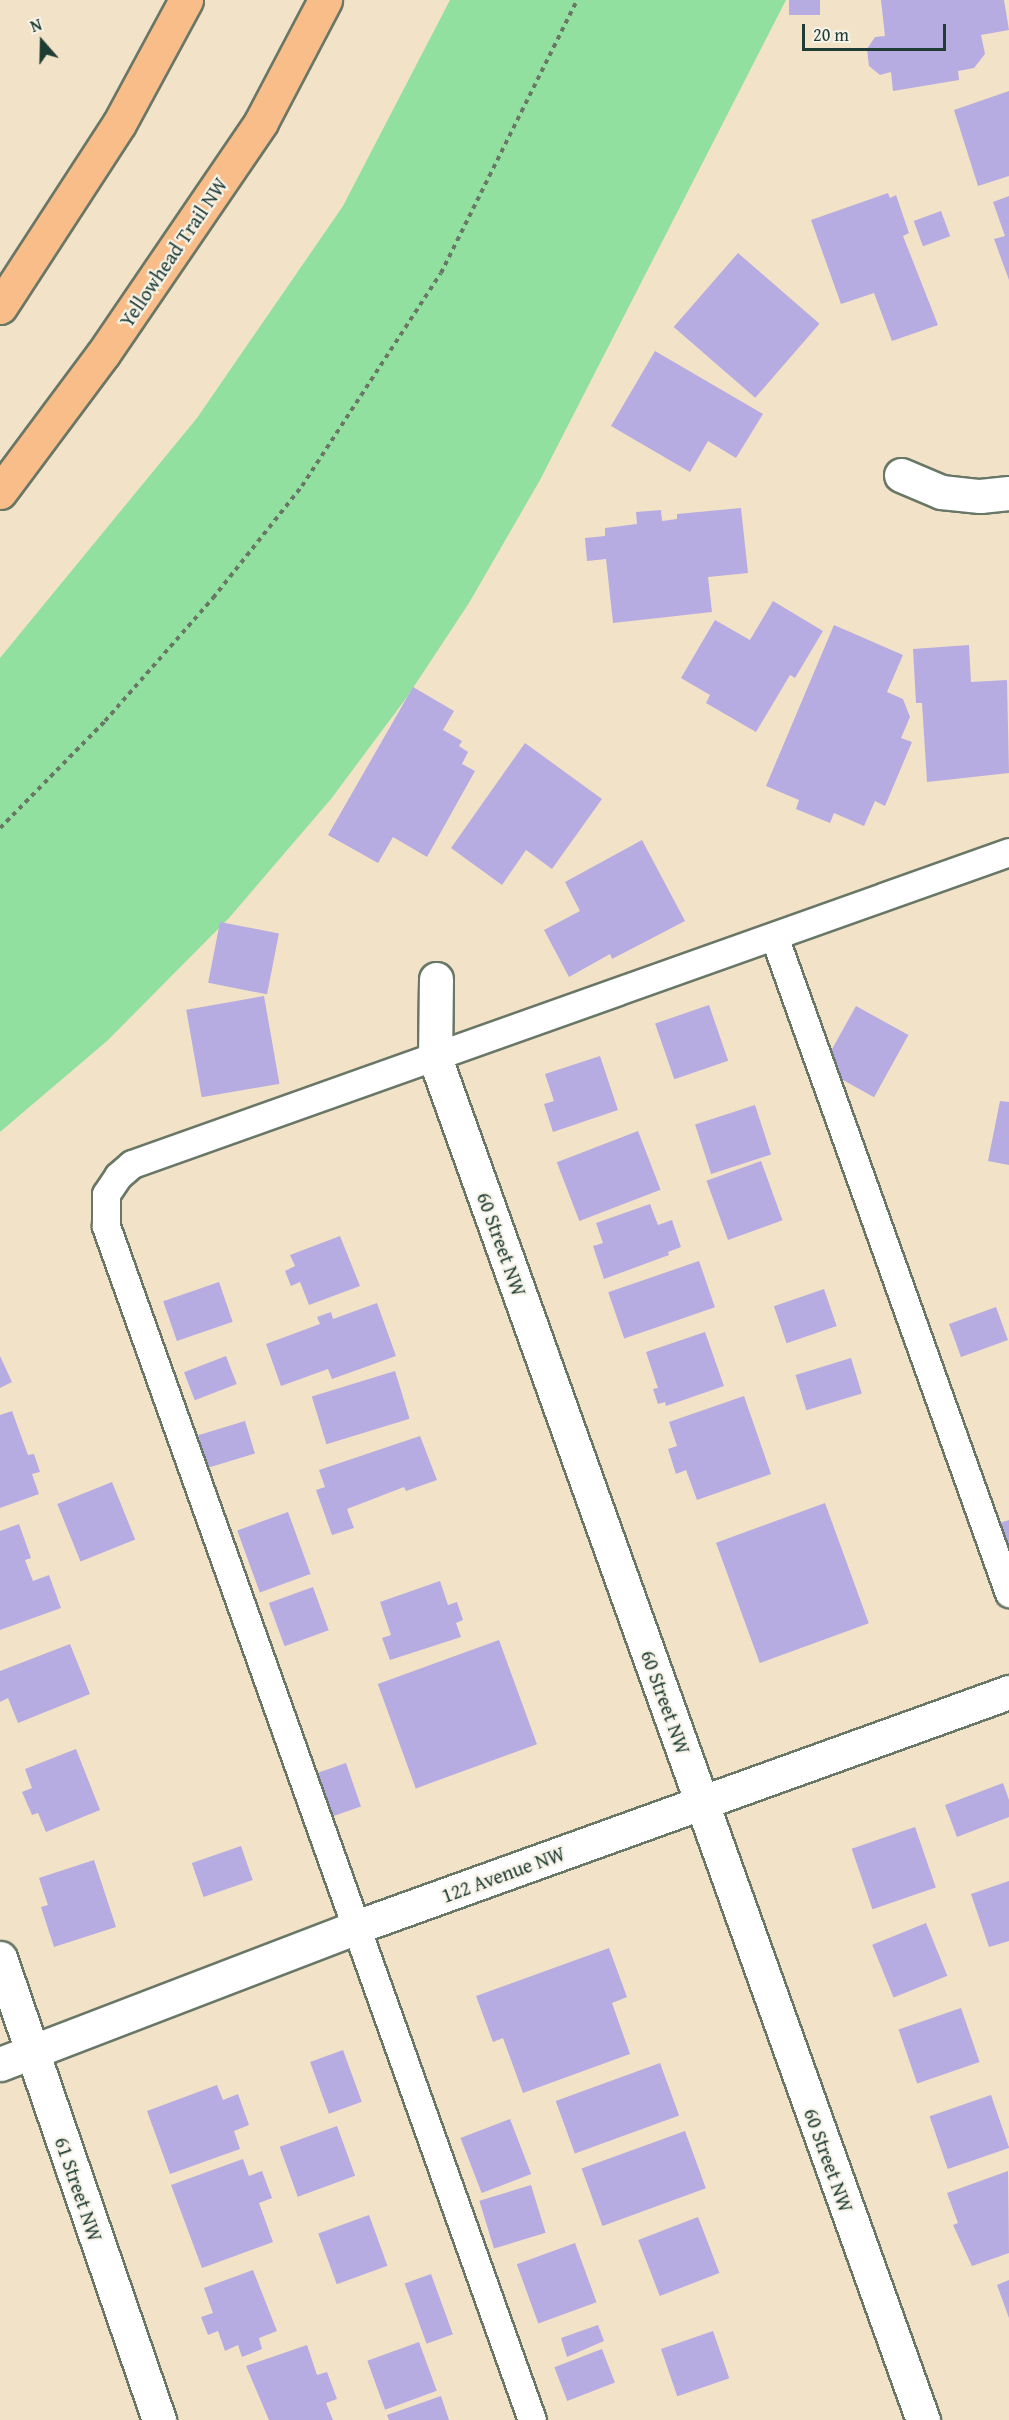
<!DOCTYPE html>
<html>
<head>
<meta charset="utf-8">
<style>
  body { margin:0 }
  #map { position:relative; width:1009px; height:2420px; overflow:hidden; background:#f2e2c7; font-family:"Gentium Book Plus",serif }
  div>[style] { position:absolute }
  .green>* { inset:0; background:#91e09f }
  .building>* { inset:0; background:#b7ace1; transform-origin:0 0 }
  .path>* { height:4px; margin-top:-2px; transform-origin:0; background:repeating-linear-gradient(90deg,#697767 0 4.5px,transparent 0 9px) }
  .roads { filter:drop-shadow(2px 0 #697767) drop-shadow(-2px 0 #697767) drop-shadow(0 2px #697767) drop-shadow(0 -2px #697767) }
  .service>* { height:27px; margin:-13.5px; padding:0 13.5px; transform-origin:13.5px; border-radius:13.5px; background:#fff }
  .minor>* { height:33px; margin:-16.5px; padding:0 16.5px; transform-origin:16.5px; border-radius:16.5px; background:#fff }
  .motorway>* { height:33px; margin:-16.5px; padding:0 16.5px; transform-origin:16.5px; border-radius:16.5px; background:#f8bd88 }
  span { translate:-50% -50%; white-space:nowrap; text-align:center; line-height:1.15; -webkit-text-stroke:4.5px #f7f3e8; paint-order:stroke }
  .street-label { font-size:20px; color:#1f3d34 }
  .north { position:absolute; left:12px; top:12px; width:60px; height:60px; -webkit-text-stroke:4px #f7f3e8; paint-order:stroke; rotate:340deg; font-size:16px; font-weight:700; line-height:24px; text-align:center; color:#1f3d34 }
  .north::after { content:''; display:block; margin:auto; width:21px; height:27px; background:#1f3d34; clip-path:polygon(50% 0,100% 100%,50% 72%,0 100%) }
  .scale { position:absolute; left:802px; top:24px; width:144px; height:27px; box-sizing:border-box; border:3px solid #1f3d34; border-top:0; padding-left:8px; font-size:18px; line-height:21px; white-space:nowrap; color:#1f3d34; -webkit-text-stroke:4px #f7f3e8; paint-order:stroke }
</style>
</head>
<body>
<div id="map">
  <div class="green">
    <div style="clip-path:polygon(450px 0,786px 0,540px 480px,469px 603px,407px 697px,331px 799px,229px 918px,107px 1041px,0 1132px,0 658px,197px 418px,343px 206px)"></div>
  </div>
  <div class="building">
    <div style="left:789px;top:0;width:31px;height:15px"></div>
    <div style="clip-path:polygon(881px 0,1004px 0,1009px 30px,981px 35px,985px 54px,974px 68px,958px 71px,959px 80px,893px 91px,891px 72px,880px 75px,869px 66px,867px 49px,875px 37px,885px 36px)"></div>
    <div style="clip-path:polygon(1009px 91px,1009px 176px,978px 186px,954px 110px)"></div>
    <div style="clip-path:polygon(888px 193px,890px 198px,896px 195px,909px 233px,903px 236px,938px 325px,892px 341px,874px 293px,841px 304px,811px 220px)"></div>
    <div style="clip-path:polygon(1009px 196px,1009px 280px,994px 239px,1005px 236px,993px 202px)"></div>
    <div style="left:941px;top:211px;width:27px;height:29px;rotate:70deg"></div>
    <div style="left:738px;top:253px;width:108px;height:98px;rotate:41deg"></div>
    <div style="clip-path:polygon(655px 351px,763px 414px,736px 458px,708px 441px,690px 472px,611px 426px)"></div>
    <div style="clip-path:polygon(741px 508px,748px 573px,708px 577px,712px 612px,613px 623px,606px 559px,587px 561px,585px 538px,605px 536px,605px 528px,637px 524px,636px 512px,661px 510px,662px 521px,677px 519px,677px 514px)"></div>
    <div style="clip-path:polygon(773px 601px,823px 631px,795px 678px,790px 675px,756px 732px,706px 703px,710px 695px,681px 678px,715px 620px,750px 640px)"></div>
    <div style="clip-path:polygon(834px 625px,903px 655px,887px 692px,903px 699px,910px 717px,901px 738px,912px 742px,885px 806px,875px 801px,864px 826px,834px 813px,830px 823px,796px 809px,799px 800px,766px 786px)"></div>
    <div style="clip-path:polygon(969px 645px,971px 682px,1007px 680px,1009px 773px,927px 782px,922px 703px,916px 703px,913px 649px)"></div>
    <div style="clip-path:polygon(413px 687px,454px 711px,443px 730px,462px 741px,459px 746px,468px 752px,462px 764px,475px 771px,427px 857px,393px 837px,378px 863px,328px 835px)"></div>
    <div style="clip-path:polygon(525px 743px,602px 799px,552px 869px,526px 850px,502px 885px,451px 848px)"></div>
    <div style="clip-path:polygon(642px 840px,685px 921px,612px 959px,610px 954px,569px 977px,544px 930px,580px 911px,565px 882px)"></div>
    <div style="left:220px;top:922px;width:60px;height:62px;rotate:11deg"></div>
    <div style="left:264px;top:996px;width:89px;height:79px;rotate:80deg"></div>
    <div style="left:709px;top:1005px;width:59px;height:57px;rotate:71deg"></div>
    <div style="left:856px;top:1006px;width:60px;height:71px;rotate:29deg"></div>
    <div style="clip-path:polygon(600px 1056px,618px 1110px,553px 1132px,544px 1104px,554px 1101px,545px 1074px)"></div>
    <div style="clip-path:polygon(1000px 1101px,1009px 1102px,1009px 1165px,988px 1161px)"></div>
    <div style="left:755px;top:1105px;width:52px;height:63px;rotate:72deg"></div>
    <div style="left:638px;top:1131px;width:63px;height:87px;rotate:69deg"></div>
    <div style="left:761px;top:1161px;width:63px;height:58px;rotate:70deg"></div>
    <div style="clip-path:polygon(650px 1204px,658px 1225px,672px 1220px,681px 1247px,668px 1252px,669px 1255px,604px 1279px,593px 1246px,603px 1243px,596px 1223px)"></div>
    <div style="clip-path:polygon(340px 1236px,360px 1286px,309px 1305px,300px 1282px,291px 1286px,285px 1271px,295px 1266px,290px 1255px)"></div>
    <div style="left:699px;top:1261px;width:49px;height:96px;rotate:71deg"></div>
    <div style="left:219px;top:1282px;width:42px;height:59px;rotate:71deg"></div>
    <div style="left:824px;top:1289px;width:39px;height:53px;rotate:71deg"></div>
    <div style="clip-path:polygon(377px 1303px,396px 1356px,332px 1379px,328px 1369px,281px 1386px,266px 1344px,320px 1324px,317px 1317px,331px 1312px,333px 1319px)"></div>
    <div style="left:996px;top:1307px;width:35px;height:50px;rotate:70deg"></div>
    <div style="clip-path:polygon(705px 1332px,724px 1386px,666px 1406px,665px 1402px,658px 1404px,653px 1389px,658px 1388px,646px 1352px)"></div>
    <div style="clip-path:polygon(0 1356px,12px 1382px,0 1388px)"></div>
    <div style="left:226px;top:1356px;width:30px;height:45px;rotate:69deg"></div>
    <div style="left:851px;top:1358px;width:37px;height:58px;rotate:73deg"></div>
    <div style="left:395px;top:1371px;width:50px;height:87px;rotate:73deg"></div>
    <div style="clip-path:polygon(744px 1396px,771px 1474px,697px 1500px,686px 1470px,676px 1474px,668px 1449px,677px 1446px,669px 1422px)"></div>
    <div style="clip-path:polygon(12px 1411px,28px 1455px,34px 1454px,40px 1472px,32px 1474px,39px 1494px,0 1508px,0 1415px)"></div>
    <div style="left:245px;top:1421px;width:34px;height:49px;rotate:73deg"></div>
    <div style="clip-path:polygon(420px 1436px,437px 1480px,406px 1491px,404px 1487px,347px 1509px,354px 1528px,332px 1535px,316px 1490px,325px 1487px,319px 1470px)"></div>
    <div style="left:112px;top:1482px;width:62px;height:59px;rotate:68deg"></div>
    <div style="left:825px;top:1503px;width:128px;height:116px;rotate:70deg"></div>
    <div style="left:288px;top:1512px;width:66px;height:54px;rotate:70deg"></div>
    <div style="clip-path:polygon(1009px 1520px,1009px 1573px,990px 1526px)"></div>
    <div style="clip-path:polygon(19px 1524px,31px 1558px,25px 1560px,33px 1581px,49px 1575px,61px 1608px,0 1630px,0 1531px)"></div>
    <div style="clip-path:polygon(440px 1581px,448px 1605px,457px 1602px,463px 1620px,456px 1623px,461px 1637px,390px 1660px,382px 1638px,391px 1635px,380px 1602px)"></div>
    <div style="left:313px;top:1587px;width:46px;height:47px;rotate:70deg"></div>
    <div style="left:499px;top:1640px;width:111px;height:129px;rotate:70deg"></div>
    <div style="clip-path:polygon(70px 1644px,90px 1694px,18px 1723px,8px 1698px,0 1702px,0 1671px)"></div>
    <div style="clip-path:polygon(76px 1749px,100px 1810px,46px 1832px,38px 1813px,32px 1815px,22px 1792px,32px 1788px,25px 1769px)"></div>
    <div style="left:346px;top:1763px;width:46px;height:35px;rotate:71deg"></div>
    <div style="clip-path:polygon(1003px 1783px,1009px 1800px,1009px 1817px,957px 1837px,945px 1805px)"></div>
    <div style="left:915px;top:1827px;width:64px;height:67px;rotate:71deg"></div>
    <div style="left:241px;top:1846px;width:36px;height:52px;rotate:71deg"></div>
    <div style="clip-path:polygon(94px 1860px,116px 1927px,54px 1947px,41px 1907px,48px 1905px,39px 1878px)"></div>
    <div style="clip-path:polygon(1009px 1881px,1009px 1941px,989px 1947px,971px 1894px)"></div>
    <div style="left:926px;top:1923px;width:57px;height:58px;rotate:68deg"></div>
    <div style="clip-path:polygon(609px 1948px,627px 1997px,612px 2003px,630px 2054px,523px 2093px,503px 2038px,493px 2042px,476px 1996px)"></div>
    <div style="left:961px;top:2008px;width:57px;height:66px;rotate:71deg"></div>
    <div style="left:343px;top:2050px;width:55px;height:35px;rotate:70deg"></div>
    <div style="left:660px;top:2063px;width:56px;height:111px;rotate:70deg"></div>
    <div style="clip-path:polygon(217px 2085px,223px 2100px,238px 2094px,249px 2125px,234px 2131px,240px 2149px,170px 2174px,147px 2111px)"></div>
    <div style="left:991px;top:2095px;width:56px;height:65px;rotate:71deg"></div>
    <div style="left:510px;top:2119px;width:59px;height:53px;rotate:69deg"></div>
    <div style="left:337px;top:2126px;width:53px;height:61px;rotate:70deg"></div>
    <div style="left:685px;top:2131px;width:61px;height:110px;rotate:70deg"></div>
    <div style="clip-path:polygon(243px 2159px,249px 2176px,262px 2171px,272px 2198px,259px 2203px,273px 2242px,202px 2268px,171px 2185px)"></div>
    <div style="clip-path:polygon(1008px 2171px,1009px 2253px,972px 2266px,953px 2225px,958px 2223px,947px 2193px)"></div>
    <div style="left:531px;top:2185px;width:50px;height:54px;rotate:73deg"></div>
    <div style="left:369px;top:2215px;width:54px;height:54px;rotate:70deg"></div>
    <div style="left:698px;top:2217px;width:60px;height:64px;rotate:69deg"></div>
    <div style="left:575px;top:2243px;width:63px;height:62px;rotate:70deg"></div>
    <div style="clip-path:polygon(253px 2270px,277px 2331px,259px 2338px,262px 2349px,242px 2357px,238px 2345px,225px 2351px,218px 2331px,208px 2335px,201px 2317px,213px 2313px,204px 2288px)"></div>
    <div style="left:431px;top:2274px;width:64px;height:28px;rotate:70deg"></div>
    <div style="clip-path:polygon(1009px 2280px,1009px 2318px,997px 2285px)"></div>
    <div style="clip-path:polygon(598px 2325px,604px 2341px,567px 2357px,561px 2338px)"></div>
    <div style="left:713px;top:2331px;width:50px;height:55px;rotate:71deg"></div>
    <div style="left:419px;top:2342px;width:52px;height:55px;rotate:70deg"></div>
    <div style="clip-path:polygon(307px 2345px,317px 2375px,327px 2372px,337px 2399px,326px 2403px,333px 2420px,269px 2420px,246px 2366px)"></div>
    <div style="left:602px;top:2349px;width:36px;height:51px;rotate:69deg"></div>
    <div style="clip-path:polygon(441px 2396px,449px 2420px,389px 2420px,387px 2415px)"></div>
  </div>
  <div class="path">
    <div style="left:0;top:828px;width:150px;rotate:-45.5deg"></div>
    <div style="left:105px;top:721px;width:164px;rotate:-48.7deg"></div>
    <div style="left:213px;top:598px;width:143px;rotate:-51.5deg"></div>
    <div style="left:302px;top:486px;width:254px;rotate:-56.9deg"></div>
    <div style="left:441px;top:273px;width:305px;rotate:-63.5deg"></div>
  </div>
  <div class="roads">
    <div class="service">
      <div style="left:774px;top:936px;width:698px;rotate:70.32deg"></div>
      <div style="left:532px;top:2420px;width:1268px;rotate:-109.64deg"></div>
      <div style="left:106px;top:1226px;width:32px;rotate:-90deg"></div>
      <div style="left:106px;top:1194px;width:22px;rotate:-56deg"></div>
      <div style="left:118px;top:1176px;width:18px;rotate:-41deg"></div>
      <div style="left:132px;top:1164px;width:931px;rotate:-19.58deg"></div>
    </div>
    <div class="minor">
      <div style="left:901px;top:475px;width:43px;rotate:23deg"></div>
      <div style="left:941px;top:492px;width:39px;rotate:6deg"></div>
      <div style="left:980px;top:496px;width:29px;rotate:-6deg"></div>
      <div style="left:436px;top:979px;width:79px;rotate:90.7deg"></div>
      <div style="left:435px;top:1058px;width:1447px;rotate:70.29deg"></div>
      <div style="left:0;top:1958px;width:489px;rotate:71deg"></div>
      <div style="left:0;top:2064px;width:381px;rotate:-21deg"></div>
      <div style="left:356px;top:1927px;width:694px;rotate:-19.79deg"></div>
    </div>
    <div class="motorway">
      <div style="left:0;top:307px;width:218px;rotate:-57deg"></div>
      <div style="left:119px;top:124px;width:141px;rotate:-61.6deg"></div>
      <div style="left:0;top:492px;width:172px;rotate:-53.3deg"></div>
      <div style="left:103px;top:354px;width:281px;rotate:-55.7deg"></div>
      <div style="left:261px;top:122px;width:138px;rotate:-62.3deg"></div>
    </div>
  </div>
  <div class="street-label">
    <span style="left:173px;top:252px;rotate:-56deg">Yellowhead Trail NW</span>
    <span style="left:502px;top:1244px;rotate:70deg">60 Street NW</span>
    <span style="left:666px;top:1702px;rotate:70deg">60 Street NW</span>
    <span style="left:503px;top:1874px;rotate:-20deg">122 Avenue NW</span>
    <span style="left:829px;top:2160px;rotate:70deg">60 Street NW</span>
    <span style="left:79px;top:2189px;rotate:71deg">61 Street NW</span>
  </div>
  <div class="north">N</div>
  <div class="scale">20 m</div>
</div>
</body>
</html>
